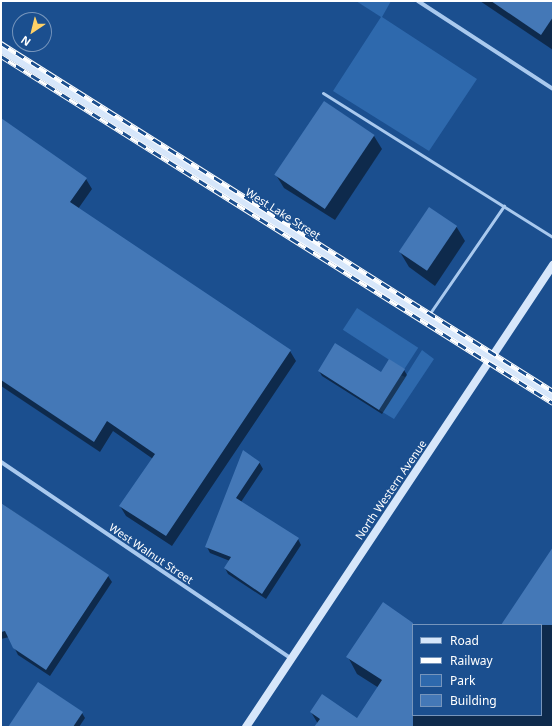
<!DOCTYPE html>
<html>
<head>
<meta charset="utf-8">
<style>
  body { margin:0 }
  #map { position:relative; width:554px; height:728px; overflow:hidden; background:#1b4f8f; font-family:"Noto Sans",sans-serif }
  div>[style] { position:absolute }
  .green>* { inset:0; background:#2e69ad; transform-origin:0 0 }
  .shadow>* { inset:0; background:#0007 }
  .building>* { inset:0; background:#4478b7; transform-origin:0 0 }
  .lane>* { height:3px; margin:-1.5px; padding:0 1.5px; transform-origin:1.5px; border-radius:1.5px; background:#a9c9ee }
  .street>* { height:4px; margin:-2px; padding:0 2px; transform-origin:2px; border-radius:2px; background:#a9c9ee }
  .secondary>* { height:8px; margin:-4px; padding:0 4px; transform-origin:4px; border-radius:4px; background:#d6e6fa }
  .rail>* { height:4.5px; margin-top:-2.25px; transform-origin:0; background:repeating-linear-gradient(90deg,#1b4f8f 0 9px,#fff 0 18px); box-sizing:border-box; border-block:1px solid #fff }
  span { translate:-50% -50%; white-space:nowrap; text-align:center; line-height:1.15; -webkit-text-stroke:3px #1b4f8f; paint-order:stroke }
  .street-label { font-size:11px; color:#fff }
  .frame { position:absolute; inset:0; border:2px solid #fff; pointer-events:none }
  .legend { position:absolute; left:412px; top:624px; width:130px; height:92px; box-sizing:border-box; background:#1b4f8f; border:1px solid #7695bc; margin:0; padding:5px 7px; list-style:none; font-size:12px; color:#fff }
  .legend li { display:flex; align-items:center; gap:8px; height:20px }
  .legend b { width:20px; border:1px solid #7695bc }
  .north { position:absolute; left:12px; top:12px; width:40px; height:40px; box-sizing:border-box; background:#1b4f8f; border:1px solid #7695bc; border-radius:50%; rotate:215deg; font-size:11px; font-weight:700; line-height:16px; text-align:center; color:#fff }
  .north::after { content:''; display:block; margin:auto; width:14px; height:18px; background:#ffd166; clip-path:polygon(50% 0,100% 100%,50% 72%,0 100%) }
</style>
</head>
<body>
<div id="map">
  <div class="green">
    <div style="clip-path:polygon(356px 1px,391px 1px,382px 17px,477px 79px,429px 151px,333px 91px,381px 17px)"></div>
    <div style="left:357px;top:308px;width:73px;height:26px;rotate:33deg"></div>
    <div style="clip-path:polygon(422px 350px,434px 359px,394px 419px,379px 410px,401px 375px,405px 377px)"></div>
  </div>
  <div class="shadow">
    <div style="clip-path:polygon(480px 1px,553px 1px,553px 50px)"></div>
    <div style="clip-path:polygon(1px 119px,86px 179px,92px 189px,78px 209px,290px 351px,296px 361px,172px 546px,126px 516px,120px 506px,153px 459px,113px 431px,100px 452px,1px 386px)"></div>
    <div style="clip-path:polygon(374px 136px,382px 149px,335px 220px,284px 188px,276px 175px)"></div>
    <div style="clip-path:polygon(456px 226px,465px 241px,435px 286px,409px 267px,400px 252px)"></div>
    <div style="clip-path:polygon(404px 370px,407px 375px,382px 414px,322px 376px,319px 371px,381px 374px)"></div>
    <div style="clip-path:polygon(243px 452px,259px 462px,263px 469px,241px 502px,298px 539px,301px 545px,266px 599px,228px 574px,225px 568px,230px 561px,210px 553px,207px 547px)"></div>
    <div style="clip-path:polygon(1px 503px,108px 576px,112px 582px,50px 676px,18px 655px,9px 637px,1px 639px)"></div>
    <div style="clip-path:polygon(553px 549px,553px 727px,316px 727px,318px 724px,311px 712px,357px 719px,379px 688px,357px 674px,348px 657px,383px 604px,415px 625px,413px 715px,541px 715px,541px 625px,502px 625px)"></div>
    <div style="clip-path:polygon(82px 713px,85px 718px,79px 727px,9px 727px)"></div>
  </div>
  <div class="building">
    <div style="clip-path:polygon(491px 1px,553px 1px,553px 17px,541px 35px)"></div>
    <div style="left:324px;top:101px;width:61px;height:89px;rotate:34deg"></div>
    <div style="clip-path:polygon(1px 118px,87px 178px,70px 202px,291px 350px,166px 536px,119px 506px,155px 454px,107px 421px,94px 442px,1px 380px)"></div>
    <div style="left:429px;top:207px;width:34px;height:54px;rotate:34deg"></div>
    <div style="clip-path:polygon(335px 343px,381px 372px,389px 359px,405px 369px,379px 410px,318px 371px)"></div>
    <div style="clip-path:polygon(243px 450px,260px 462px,236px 498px,299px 538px,262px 594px,224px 568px,231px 557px,205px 547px)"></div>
    <div style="clip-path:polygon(1px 503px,109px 575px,46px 670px,13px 648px,5px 631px,1px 632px)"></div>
    <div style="clip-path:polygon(553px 547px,553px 625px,501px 625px)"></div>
    <div style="clip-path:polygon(383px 602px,413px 623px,413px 727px,314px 727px,320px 719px,310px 712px,322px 694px,357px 718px,382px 680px,346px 657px)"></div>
    <div style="clip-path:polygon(38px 682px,83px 712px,73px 727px,8px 727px)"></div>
  </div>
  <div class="lane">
    <div style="left:323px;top:93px;width:271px;rotate:32.1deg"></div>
    <div style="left:428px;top:316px;width:134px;rotate:-55.4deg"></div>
  </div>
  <div class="street">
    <div style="left:418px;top:1px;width:161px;rotate:33.1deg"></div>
    <div style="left:1px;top:462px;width:351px;rotate:34.1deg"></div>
  </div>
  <div class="secondary">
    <div style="left:1px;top:49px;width:653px;rotate:32.23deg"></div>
    <div style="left:246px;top:727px;width:555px;rotate:-56.4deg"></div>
  </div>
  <div class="rail">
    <div style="left:1px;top:43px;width:653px;rotate:32.23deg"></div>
    <div style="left:1px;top:56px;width:652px;rotate:32.15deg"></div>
  </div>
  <div class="street-label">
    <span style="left:283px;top:214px;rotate:32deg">West Lake Street</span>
    <span style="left:391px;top:490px;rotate:-56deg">North Western Avenue</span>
    <span style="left:151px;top:554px;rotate:34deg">West Walnut Street</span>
  </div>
  <div class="frame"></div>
  <ul class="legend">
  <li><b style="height:5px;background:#d6e6fa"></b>Road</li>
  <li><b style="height:5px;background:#fff"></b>Railway</li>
  <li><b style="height:11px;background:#2e69ad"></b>Park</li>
  <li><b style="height:11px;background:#4478b7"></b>Building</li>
  </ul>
  <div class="north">N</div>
</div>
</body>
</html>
